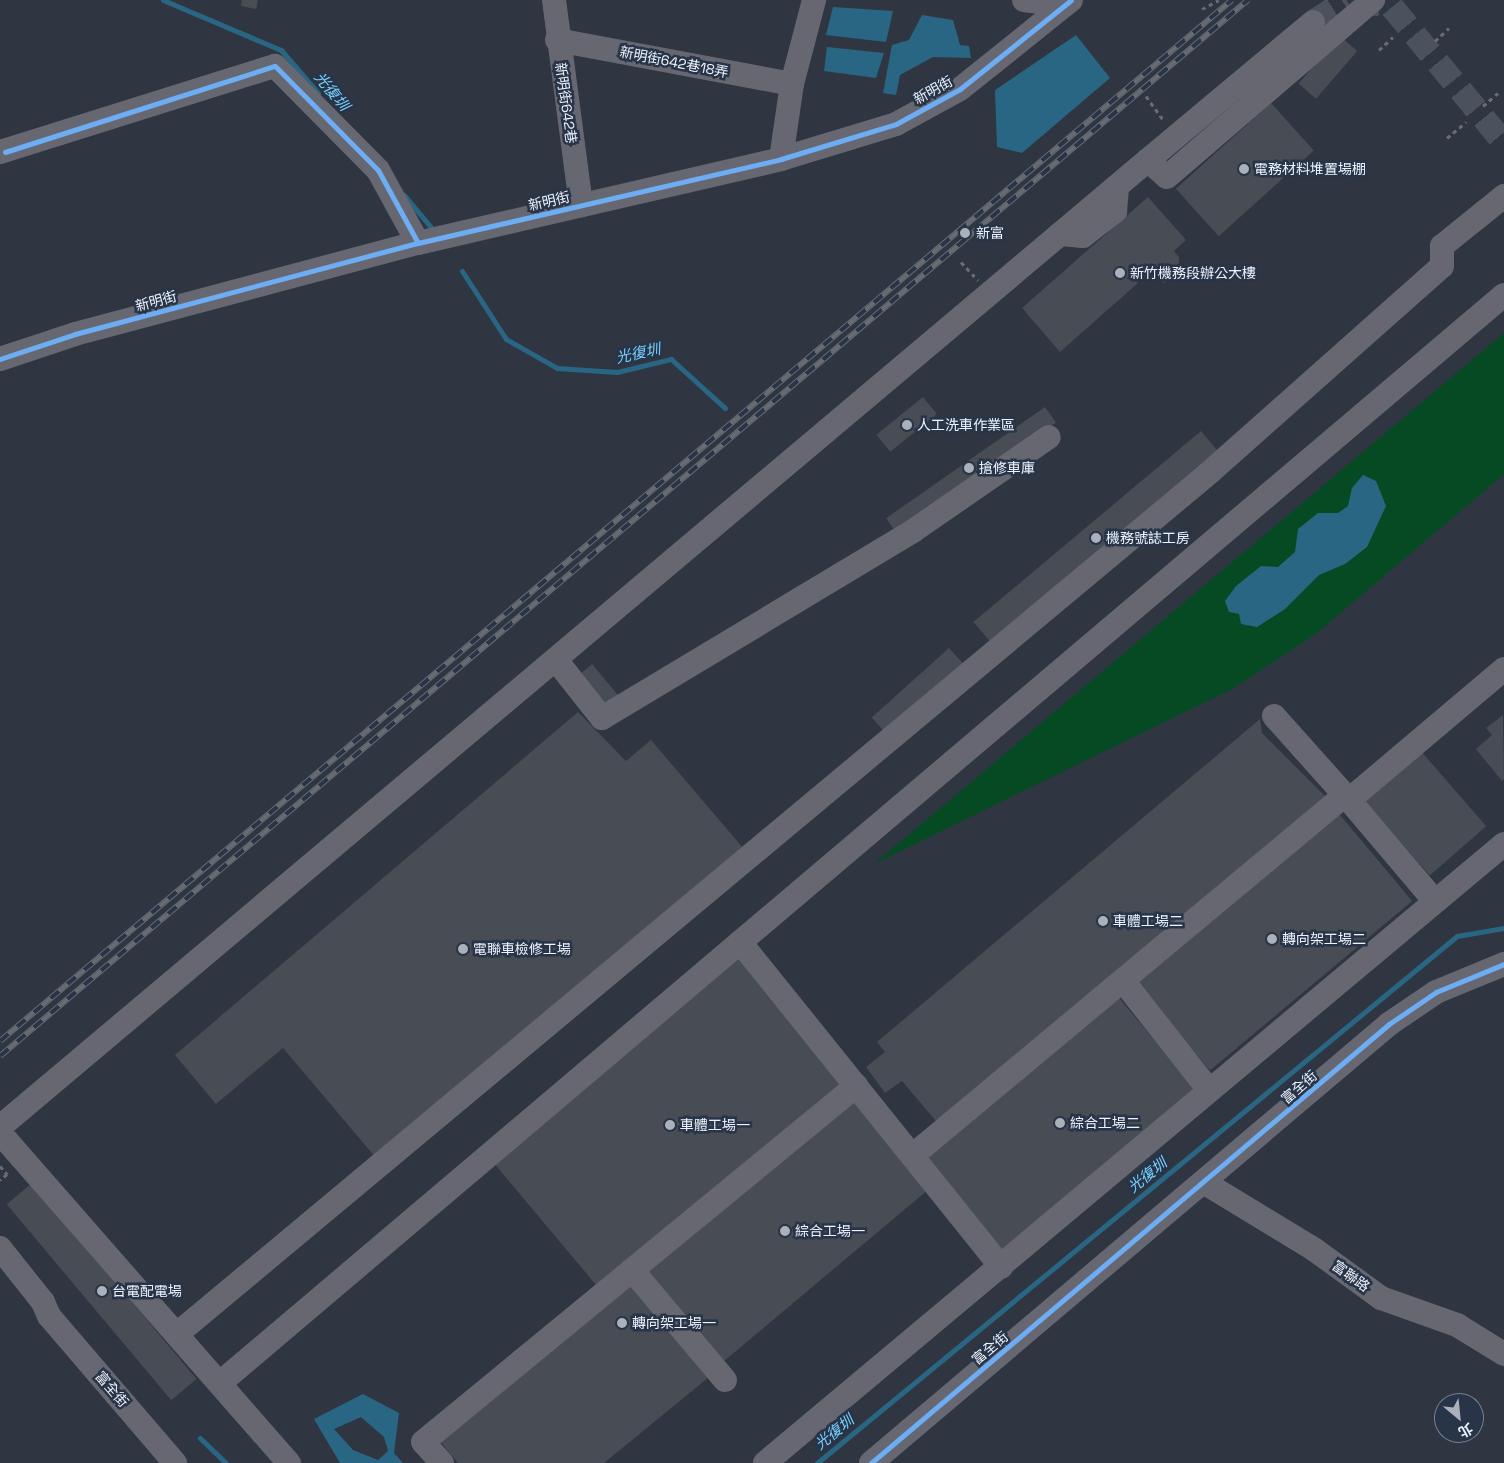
<!DOCTYPE html>
<html>
<head>
<meta charset="utf-8">
<style>
  body { margin:0 }
  #map { position:relative; width:1504px; height:1463px; overflow:hidden; background:#2f3641; font-family:"Space Grotesk","Noto Sans TC",sans-serif }
  div>[style] { position:absolute }
  .green>* { inset:0; background:#064a24 }
  .water>* { inset:0; background:#296683 }
  .stream>* { height:5px; margin:-2.5px; padding:0 2.5px; transform-origin:2.5px; border-radius:2.5px; background:#296683 }
  .building>* { inset:0; background:#474c55; transform-origin:0 0 }
  .minor-tunnel>* { height:24px; margin-top:-12px; transform-origin:0; background:repeating-linear-gradient(90deg,#4c525d 0 24px,transparent 0 36px) }
  .path>* { height:3px; margin-top:-1.5px; transform-origin:0; background:repeating-linear-gradient(90deg,#696c74 0 4px,transparent 0 8px) }
  .minor>* { height:24px; margin:-12px; padding:0 12px; transform-origin:12px; border-radius:12px; background:#666771 }
  .rail>* { height:5.5px; margin-top:-2.75px; transform-origin:0; background:repeating-linear-gradient(90deg,#283448 0 11px,#676b74 0 22px); box-sizing:border-box; border-block:1px solid #676b74 }
  .cycleway>* { height:5px; margin:-2.5px; padding:0 2.5px; transform-origin:2.5px; border-radius:2.5px; background:#6dadf4 }
  .dots>* { width:14px; height:14px; translate:-50% -50%; box-sizing:border-box; border:2px solid #283448; border-radius:50% }
  span { translate:-50% -50%; white-space:nowrap; text-align:center; line-height:1.15; -webkit-text-stroke:5px #283448; paint-order:stroke }
  .street-label { font-size:14px; color:#edf3fd }
  .poi-label { font-size:14px; color:#edf3fd }
  .left { translate:0 -50%; text-align:left }
  .water-label { font-size:15px; color:#77d0fd; font-style:italic }
  .north { position:absolute; left:1434px; top:1393px; width:50px; height:50px; box-sizing:border-box; background:#283448; border:1px solid #778090; border-radius:50%; rotate:152deg; font-size:14px; font-weight:700; line-height:20px; text-align:center; color:#edf3fd }
  .north::after { content:''; display:block; margin:auto; width:18px; height:22px; background:#aab1bb; clip-path:polygon(50% 0,100% 100%,50% 72%,0 100%) }
</style>
</head>
<body>
<div id="map">
  <div class="green">
    <div style="clip-path:polygon(1504px 333px,1504px 474px,1317px 633px,1234px 688px,874px 864px)"></div>
  </div>
  <div class="water">
    <div style="clip-path:polygon(833px 7px,893px 11px,886px 42px,826px 35px)"></div>
    <div style="clip-path:polygon(922px 15px,953px 20px,960px 45px,969px 46px,971px 58px,933px 57px,900px 75px,896px 95px,883px 93px,892px 45px,909px 40px)"></div>
    <div style="clip-path:polygon(1076px 35px,1110px 78px,1022px 153px,997px 147px,995px 90px)"></div>
    <div style="clip-path:polygon(827px 47px,884px 53px,876px 78px,824px 71px)"></div>
    <div style="clip-path:polygon(1363px 475px,1376px 481px,1386px 506px,1367px 547px,1345px 564px,1319px 575px,1285px 609px,1257px 627px,1241px 624px,1239px 614px,1229px 612px,1225px 601px,1236px 586px,1261px 566px,1278px 567px,1295px 552px,1298px 529px,1318px 513px,1338px 513px,1348px 506px,1352px 488px)"></div>
    <div style="clip-path:polygon(evenodd,363px 1394px,399px 1413px,394px 1453px,403px 1463px,340px 1463px,314px 1419px,363px 1394px,361px 1417px,384px 1437px,388px 1451px,378px 1460px,353px 1450px,334px 1429px,361px 1417px)"></div>
  </div>
  <div class="stream">
    <div style="left:163px;top:0;width:128px;rotate:23deg"></div>
    <div style="left:281px;top:50px;width:57px;rotate:49.3deg"></div>
    <div style="left:404px;top:195px;width:48px;rotate:50deg"></div>
    <div style="left:462px;top:271px;width:81px;rotate:57.1deg"></div>
    <div style="left:506px;top:339px;width:59px;rotate:29.6deg"></div>
    <div style="left:557px;top:368px;width:60px;rotate:3.8deg"></div>
    <div style="left:617px;top:372px;width:56px;rotate:-13.5deg"></div>
    <div style="left:671px;top:359px;width:73px;rotate:42.2deg"></div>
    <div style="left:200px;top:1438px;width:36px;rotate:44deg"></div>
    <div style="left:817px;top:1463px;width:829px;rotate:-39.47deg"></div>
    <div style="left:1457px;top:936px;width:48px;rotate:-9.7deg"></div>
  </div>
  <div class="building">
    <div style="clip-path:polygon(242px 0,258px 0,256px 9px,241px 6px)"></div>
    <div style="left:1340px;top:36px;width:23px;height:63px;rotate:41deg"></div>
    <div style="left:1271px;top:103px;width:64px;height:128px;rotate:48deg"></div>
    <div style="clip-path:polygon(1148px 197px,1186px 240px,1174px 251px,1179px 257px,1179px 272px,1164px 283px,1147px 275px,1060px 352px,1022px 308px)"></div>
    <div style="left:923px;top:397px;width:22px;height:60px;rotate:51deg"></div>
    <div style="left:1045px;top:407px;width:19px;height:194px;rotate:55deg"></div>
    <div style="left:1201px;top:431px;width:25px;height:297px;rotate:50deg"></div>
    <div style="left:949px;top:648px;width:24px;height:104px;rotate:48deg"></div>
    <div style="left:592px;top:664px;width:43px;height:15px;rotate:50deg"></div>
    <div style="clip-path:polygon(578px 712px,626px 761px,651px 740px,744px 849px,376px 1158px,283px 1048px,216px 1104px,175px 1055px)"></div>
    <div style="clip-path:polygon(1503px 715px,1504px 779px,1502px 781px,1476px 749px,1492px 735px,1486px 728px)"></div>
    <div style="clip-path:polygon(1260px 719px,1262px 733px,1329px 800px,941px 1127px,902px 1081px,885px 1093px,866px 1067px,885px 1052px,877px 1042px)"></div>
    <div style="left:1420px;top:750px;width:101px;height:75px;rotate:49deg"></div>
    <div style="left:1335px;top:809px;width:120px;height:264px;rotate:50deg"></div>
    <div style="left:739px;top:959px;width:165px;height:319px;rotate:50deg"></div>
    <div style="left:1115px;top:993px;width:129px;height:251px;rotate:50deg"></div>
    <div style="left:852px;top:1097px;width:120px;height:275px;rotate:50deg"></div>
    <div style="left:32px;top:1183px;width:256px;height:33px;rotate:50deg"></div>
    <div style="clip-path:polygon(631px 1273px,714px 1373px,604px 1463px,458px 1463px,435px 1435px)"></div>
  </div>
  <div class="minor-tunnel">
    <div style="left:1357px;top:0;width:36px;rotate:11deg"></div>
    <div style="left:1392px;top:7px;width:176px;rotate:50.5deg"></div>
    <div style="left:1313px;top:22px;width:40px;rotate:-32.9deg"></div>
  </div>
  <div class="path">
    <div style="left:1202px;top:9px;width:19px;rotate:-28deg"></div>
    <div style="left:1435px;top:41px;width:19px;rotate:-43deg"></div>
    <div style="left:1379px;top:50px;width:19px;rotate:-43deg"></div>
    <div style="left:1146px;top:96px;width:31px;rotate:54deg"></div>
    <div style="left:1483px;top:106px;width:20px;rotate:-41deg"></div>
    <div style="left:1447px;top:138px;width:25px;rotate:-40deg"></div>
    <div style="left:961px;top:262px;width:25px;rotate:47deg"></div>
    <div style="left:0;top:1166px;width:11px;rotate:49deg"></div>
    <div style="left:7px;top:1174px;width:9px;rotate:139deg"></div>
  </div>
  <div class="minor">
    <div style="left:554px;top:0;width:207px;rotate:82.5deg"></div>
    <div style="left:1024px;top:0;width:39px;rotate:7deg"></div>
    <div style="left:557px;top:40px;width:239px;rotate:10.6deg"></div>
    <div style="left:0;top:152px;width:288px;rotate:-17.4deg"></div>
    <div style="left:275px;top:66px;width:146px;rotate:45.3deg"></div>
    <div style="left:378px;top:170px;width:83px;rotate:61.3deg"></div>
    <div style="left:781px;top:159px;width:76px;rotate:-81.7deg"></div>
    <div style="left:792px;top:84px;width:87px;rotate:-75.3deg"></div>
    <div style="left:1148px;top:160px;width:215px;rotate:-39.9deg"></div>
    <div style="left:1060px;top:234px;width:23px;rotate:5deg"></div>
    <div style="left:1083px;top:236px;width:41px;rotate:-38deg"></div>
    <div style="left:1115px;top:211px;width:25px;rotate:-85deg"></div>
    <div style="left:0;top:359px;width:79px;rotate:-18.4deg"></div>
    <div style="left:75px;top:334px;width:355px;rotate:-14.9deg"></div>
    <div style="left:418px;top:243px;width:373px;rotate:-13deg"></div>
    <div style="left:781px;top:159px;width:120px;rotate:-16.9deg"></div>
    <div style="left:896px;top:124px;width:73px;rotate:-28.7deg"></div>
    <div style="left:960px;top:89px;width:142px;rotate:-38.7deg"></div>
    <div style="left:556px;top:660px;width:74px;rotate:51.6deg"></div>
    <div style="left:602px;top:718px;width:363px;rotate:-31deg"></div>
    <div style="left:913px;top:531px;width:165px;rotate:-34.7deg"></div>
    <div style="left:1274px;top:716px;width:113px;rotate:48.2deg"></div>
    <div style="left:1433px;top:899px;width:130px;rotate:-130.3deg"></div>
    <div style="left:1349px;top:800px;width:203px;rotate:-40.2deg"></div>
    <div style="left:740px;top:942px;width:417px;rotate:51.2deg"></div>
    <div style="left:1124px;top:982px;width:137px;rotate:51.8deg"></div>
    <div style="left:0;top:1127px;width:1501px;rotate:-40.11deg"></div>
    <div style="left:1148px;top:160px;width:25px;rotate:42deg"></div>
    <div style="left:1167px;top:177px;width:272px;rotate:-40.7deg"></div>
    <div style="left:0;top:1133px;width:439px;rotate:48.8deg"></div>
    <div style="left:912px;top:1156px;width:564px;rotate:-39.82deg"></div>
    <div style="left:1205px;top:1183px;width:129px;rotate:31.3deg"></div>
    <div style="left:1315px;top:1250px;width:82px;rotate:36deg"></div>
    <div style="left:1381px;top:1298px;width:81px;rotate:19.6deg"></div>
    <div style="left:1457px;top:1325px;width:55px;rotate:31.7deg"></div>
    <div style="left:0;top:1248px;width:69px;rotate:51.5deg"></div>
    <div style="left:43px;top:1302px;width:15px;rotate:67deg"></div>
    <div style="left:49px;top:1316px;width:194px;rotate:49.4deg"></div>
    <div style="left:632px;top:1270px;width:144px;rotate:49.8deg"></div>
    <div style="left:177px;top:1334px;width:1345px;rotate:-39.84deg"></div>
    <div style="left:1210px;top:472px;width:310px;rotate:-41.6deg"></div>
    <div style="left:1442px;top:266px;width:20px;rotate:-90deg"></div>
    <div style="left:1442px;top:246px;width:80px;rotate:-38.9deg"></div>
    <div style="left:220px;top:1383px;width:1683px;rotate:-40.28deg"></div>
    <div style="left:442px;top:1463px;width:28px;rotate:-132deg"></div>
    <div style="left:423px;top:1442px;width:561px;rotate:-39.43deg"></div>
    <div style="left:765px;top:1463px;width:964px;rotate:-39.95deg"></div>
    <div style="left:871px;top:1463px;width:679px;rotate:-40.28deg"></div>
    <div style="left:1389px;top:1024px;width:57px;rotate:-34.2deg"></div>
    <div style="left:1436px;top:992px;width:74px;rotate:-22.4deg"></div>
  </div>
  <div class="rail">
    <div style="left:0;top:1041px;width:1613px;rotate:-40.2deg"></div>
    <div style="left:0;top:1056px;width:1635px;rotate:-40.24deg"></div>
  </div>
  <div class="cycleway">
    <div style="left:5px;top:152px;width:283px;rotate:-17.7deg"></div>
    <div style="left:275px;top:66px;width:146px;rotate:45.3deg"></div>
    <div style="left:378px;top:170px;width:83px;rotate:61.3deg"></div>
    <div style="left:0;top:359px;width:79px;rotate:-18.4deg"></div>
    <div style="left:75px;top:334px;width:355px;rotate:-14.9deg"></div>
    <div style="left:418px;top:243px;width:373px;rotate:-13deg"></div>
    <div style="left:781px;top:159px;width:120px;rotate:-16.9deg"></div>
    <div style="left:896px;top:124px;width:73px;rotate:-28.7deg"></div>
    <div style="left:960px;top:89px;width:142px;rotate:-38.7deg"></div>
    <div style="left:871px;top:1463px;width:679px;rotate:-40.28deg"></div>
    <div style="left:1389px;top:1024px;width:57px;rotate:-34.2deg"></div>
    <div style="left:1436px;top:992px;width:74px;rotate:-22.4deg"></div>
  </div>
  <div class="dots">
    <div style="left:1244px;top:169px;background:#aab1bb"></div>
    <div style="left:965px;top:233px;background:#aab1bb"></div>
    <div style="left:1120px;top:273px;background:#aab1bb"></div>
    <div style="left:907px;top:425px;background:#aab1bb"></div>
    <div style="left:969px;top:468px;background:#aab1bb"></div>
    <div style="left:1096px;top:538px;background:#aab1bb"></div>
    <div style="left:1103px;top:921px;background:#aab1bb"></div>
    <div style="left:1272px;top:939px;background:#aab1bb"></div>
    <div style="left:463px;top:949px;background:#aab1bb"></div>
    <div style="left:1060px;top:1123px;background:#aab1bb"></div>
    <div style="left:670px;top:1125px;background:#aab1bb"></div>
    <div style="left:785px;top:1231px;background:#aab1bb"></div>
    <div style="left:102px;top:1291px;background:#aab1bb"></div>
    <div style="left:622px;top:1323px;background:#aab1bb"></div>
  </div>
  <div class="street-label">
    <span style="left:674px;top:62px;rotate:11deg">新明街642巷18弄</span>
    <span style="left:933px;top:90px;rotate:-29deg">新明街</span>
    <span style="left:566px;top:103px;rotate:82deg">新明街642巷</span>
    <span style="left:549px;top:201px;rotate:-13deg">新明街</span>
    <span style="left:156px;top:301px;rotate:-15deg">新明街</span>
    <span style="left:1299px;top:1087px;rotate:-41deg">富全街</span>
    <span style="left:1351px;top:1276px;rotate:36deg">富聯路</span>
    <span style="left:990px;top:1348px;rotate:-40deg">富全街</span>
    <span style="left:112px;top:1389px;rotate:49deg">富全街</span>
  </div>
  <div class="poi-label">
    <span class="left" style="left:1254px;top:169px">電務材料堆置場棚</span>
    <span class="left" style="left:976px;top:233px">新富</span>
    <span class="left" style="left:1130px;top:273px">新竹機務段辦公大樓</span>
    <span class="left" style="left:917px;top:425px">人工洗車作業區</span>
    <span class="left" style="left:979px;top:468px">搶修車庫</span>
    <span class="left" style="left:1106px;top:538px">機務號誌工房</span>
    <span class="left" style="left:1113px;top:921px">車體工場二</span>
    <span class="left" style="left:1282px;top:939px">轉向架工場二</span>
    <span class="left" style="left:473px;top:949px">電聯車檢修工場</span>
    <span class="left" style="left:1070px;top:1123px">綜合工場二</span>
    <span class="left" style="left:680px;top:1125px">車體工場一</span>
    <span class="left" style="left:795px;top:1231px">綜合工場一</span>
    <span class="left" style="left:112px;top:1291px">台電配電場</span>
    <span class="left" style="left:632px;top:1323px">轉向架工場一</span>
  </div>
  <div class="water-label">
    <span style="left:332px;top:91px;rotate:50deg">光復圳</span>
    <span style="left:638px;top:353px;rotate:-12deg">光復圳</span>
    <span style="left:1147px;top:1175px;rotate:-39deg">光復圳</span>
    <span style="left:834px;top:1432px;rotate:-39deg">光復圳</span>
  </div>
  <div class="north">北</div>
</div>
</body>
</html>
